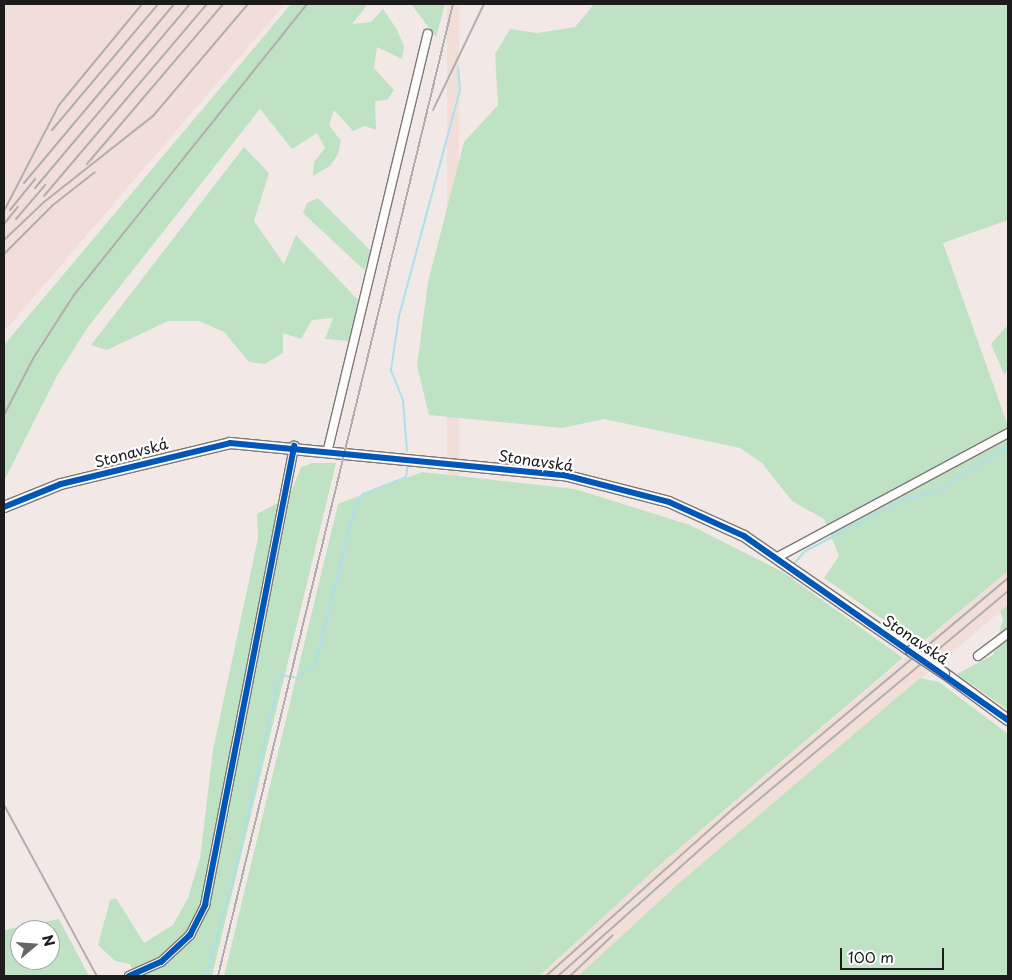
<!DOCTYPE html>
<html>
<head>
<meta charset="utf-8">
<style>
  body { margin:0 }
  #map { position:relative; width:1012px; height:980px; overflow:hidden; background:#f2e9e7; font-family:"Playpen Sans",sans-serif }
  div>[style] { position:absolute }
  .built>* { inset:0; background:#f2ded9; transform-origin:0 0 }
  .green>* { inset:0; background:#bfe2c5 }
  .stream>* { height:2px; margin:-1px; padding:0 1px; transform-origin:1px; border-radius:1px; background:#ace0eb }
  .roads { filter:drop-shadow(1px 0 #7c7877) drop-shadow(-1px 0 #7c7877) drop-shadow(0 1px #7c7877) drop-shadow(0 -1px #7c7877) }
  .minor>* { height:8px; margin:-4px; padding:0 4px; transform-origin:4px; border-radius:4px; background:#fdfcfb }
  .tertiary>* { height:10px; margin:-5px; padding:0 5px; transform-origin:5px; border-radius:5px; background:#fdfcfb }
  .rail>* { height:2px; margin:-1px; padding:0 1px; transform-origin:1px; border-radius:1px; background:#b0aeae }
  .bridges { filter:drop-shadow(1px 0 #7c7877) drop-shadow(-1px 0 #7c7877) drop-shadow(0 1px #7c7877) drop-shadow(0 -1px #7c7877) }
  .tertiary-bridge>* { height:10px; margin:-5px; padding:0 5px; transform-origin:5px; border-radius:5px; background:#fdfcfb }
  .cycleway>* { height:6px; margin:-3px; padding:0 3px; transform-origin:3px; border-radius:3px; background:#0057b8 }
  span { translate:-50% -50%; white-space:nowrap; text-align:center; line-height:1.15; -webkit-text-stroke:4.5px #fff; paint-order:stroke }
  .street-label { font-size:15px; color:#1c1c1c }
  .frame { position:absolute; inset:0; border:5px solid #1c1c1c; pointer-events:none }
  .north { position:absolute; left:10px; top:920px; width:50px; height:50px; box-sizing:border-box; background:#fff; border:1px solid #a4a4a4; border-radius:50%; rotate:72deg; font-size:14px; font-weight:700; line-height:20px; text-align:center; color:#1c1c1c }
  .north::after { content:''; display:block; margin:auto; width:18px; height:22px; background:#676463; clip-path:polygon(50% 0,100% 100%,50% 72%,0 100%) }
  .scale { position:absolute; left:840px; top:948px; width:104px; height:22px; box-sizing:border-box; border:2px solid #1c1c1c; border-top:0; padding-left:6px; font-size:15px; line-height:18px; white-space:nowrap; color:#1c1c1c; -webkit-text-stroke:4px #fff; paint-order:stroke }
</style>
</head>
<body>
<div id="map">
  <div class="built">
    <div style="clip-path:polygon(4px 4px,285px 4px,4px 332px)"></div>
    <div style="left:447px;top:4px;width:12px;height:1000px"></div>
    <div style="clip-path:polygon(1008px 571px,1008px 605px,679px 883px,578px 976px,539px 976px,663px 862px)"></div>
  </div>
  <div class="green">
    <div style="clip-path:polygon(291px 4px,368px 4px,352px 24px,371px 22px,383px 9px,396px 28px,404px 46px,402px 59px,377px 47px,374px 68px,394px 90px,387px 100px,375px 101px,376px 130px,365px 126px,353px 131px,334px 110px,329px 125px,341px 141px,338px 154px,330px 166px,313px 176px,314px 162px,325px 148px,317px 133px,292px 149px,260px 109px,88px 327px,58px 374px,4px 481px,4px 345px)"></div>
    <div style="clip-path:polygon(411px 4px,445px 4px,436px 37px)"></div>
    <div style="clip-path:polygon(594px 4px,1008px 4px,1008px 220px,943px 243px,1008px 426px,1008px 571px,919px 645px,824px 578px,839px 556px,824px 519px,792px 501px,762px 463px,740px 448px,604px 419px,562px 428px,429px 415px,417px 366px,428px 282px,464px 142px,498px 105px,495px 54px,510px 29px,537px 33px,575px 27px)"></div>
    <div style="clip-path:polygon(244px 147px,269px 173px,254px 221px,284px 264px,296px 235px,358px 300px,349px 341px,325px 339px,333px 318px,312px 320px,301px 339px,283px 333px,283px 353px,265px 364px,249px 362px,224px 332px,199px 321px,168px 321px,107px 350px,91px 345px)"></div>
    <div style="clip-path:polygon(318px 198px,371px 251px,364px 270px,303px 213px,307px 203px)"></div>
    <div style="clip-path:polygon(1008px 325px,1008px 370px,1004px 374px,991px 344px)"></div>
    <div style="clip-path:polygon(312px 463px,336px 463px,212px 976px,136px 976px,130px 964px,115px 961px,98px 945px,110px 900px,116px 898px,144px 943px,173px 925px,188px 898px,200px 858px,213px 750px,258px 538px,257px 514px,289px 497px,301px 467px)"></div>
    <div style="clip-path:polygon(422px 472px,575px 489px,690px 525px,783px 572px,903px 658px,663px 862px,539px 976px,224px 976px,338px 504px)"></div>
    <div style="clip-path:polygon(1008px 605px,1008px 710px,957px 674px,993px 655px,1003px 619px,1000px 611px)"></div>
    <div style="clip-path:polygon(920px 678px,939px 682px,1008px 734px,1008px 976px,578px 976px,679px 883px)"></div>
    <div style="clip-path:polygon(evenodd,59px 919px,89px 976px,4px 976px,4px 930px,59px 919px,20px 930px,50px 930px,50px 960px,20px 960px,20px 930px)"></div>
  </div>
  <div class="stream">
    <div style="left:407px;top:451px;width:51px;rotate:-94.5deg"></div>
    <div style="left:403px;top:400px;width:32px;rotate:-112deg"></div>
    <div style="left:391px;top:370px;width:55px;rotate:-81.6deg"></div>
    <div style="left:399px;top:316px;width:234px;rotate:-74.9deg"></div>
    <div style="left:460px;top:90px;width:22px;rotate:-95deg"></div>
    <div style="left:792px;top:566px;width:20px;rotate:-49deg"></div>
    <div style="left:805px;top:551px;width:118px;rotate:-27.2deg"></div>
    <div style="left:910px;top:497px;width:24px;rotate:-9deg"></div>
    <div style="left:934px;top:493px;width:88px;rotate:-32.4deg"></div>
    <div style="left:206px;top:976px;width:102px;rotate:-74.1deg"></div>
    <div style="left:234px;top:878px;width:202px;rotate:-77.4deg"></div>
    <div style="left:278px;top:681px;width:7px;rotate:-56deg"></div>
    <div style="left:282px;top:675px;width:15px;rotate:11deg"></div>
    <div style="left:297px;top:678px;width:22px;rotate:-36deg"></div>
    <div style="left:315px;top:665px;width:167px;rotate:-75.8deg"></div>
    <div style="left:356px;top:503px;width:11px;rotate:-52deg"></div>
    <div style="left:363px;top:494px;width:46px;rotate:-21.6deg"></div>
    <div style="left:406px;top:477px;width:13px;rotate:-81deg"></div>
  </div>
  <div class="roads">
    <div class="minor">
      <div style="left:328px;top:449px;width:427px;rotate:-76.5deg"></div>
      <div style="left:776px;top:558px;width:264px;rotate:-28.3deg"></div>
      <div style="left:978px;top:656px;width:38px;rotate:-37deg"></div>
      <div style="left:129px;top:976px;width:35px;rotate:-24deg"></div>
      <div style="left:161px;top:962px;width:40px;rotate:-43deg"></div>
      <div style="left:190px;top:935px;width:34px;rotate:-63deg"></div>
      <div style="left:205px;top:905px;width:468px;rotate:-79deg"></div>
    </div>
    <div class="tertiary">
      <div style="left:4px;top:507px;width:61px;rotate:-22deg"></div>
      <div style="left:61px;top:484px;width:174px;rotate:-13.6deg"></div>
      <div style="left:230px;top:443px;width:336px;rotate:5.5deg"></div>
      <div style="left:564px;top:475px;width:108px;rotate:14.4deg"></div>
      <div style="left:669px;top:502px;width:82px;rotate:24.4deg"></div>
      <div style="left:744px;top:536px;width:203px;rotate:34.6deg"></div>
      <div style="left:944px;top:673px;width:79px;rotate:36.3deg"></div>
    </div>
  </div>
  <div class="rail">
    <div style="left:433px;top:110px;width:118px;rotate:-64.3deg"></div>
    <div style="left:52px;top:130px;width:165px;rotate:-49.9deg"></div>
    <div style="left:87px;top:164px;width:210px;rotate:-49.6deg"></div>
    <div style="left:24px;top:183px;width:234px;rotate:-50deg"></div>
    <div style="left:35px;top:188px;width:241px;rotate:-49.9deg"></div>
    <div style="left:44px;top:196px;width:252px;rotate:-49.7deg"></div>
    <div style="left:5px;top:209px;width:117px;rotate:-62.6deg"></div>
    <div style="left:59px;top:105px;width:131px;rotate:-50.6deg"></div>
    <div style="left:10px;top:210px;width:40px;rotate:-51deg"></div>
    <div style="left:16px;top:219px;width:45px;rotate:-49.5deg"></div>
    <div style="left:4px;top:224px;width:22px;rotate:-51deg"></div>
    <div style="left:4px;top:240px;width:55px;rotate:-43.5deg"></div>
    <div style="left:44px;top:202px;width:139px;rotate:-38.3deg"></div>
    <div style="left:153px;top:116px;width:147px;rotate:-49.7deg"></div>
    <div style="left:4px;top:254px;width:69px;rotate:-45deg"></div>
    <div style="left:53px;top:205px;width:53px;rotate:-38.2deg"></div>
    <div style="left:4px;top:415px;width:65px;rotate:-62.7deg"></div>
    <div style="left:34px;top:357px;width:74px;rotate:-57.2deg"></div>
    <div style="left:74px;top:295px;width:373px;rotate:-51.3deg"></div>
    <div style="left:4px;top:805px;width:195px;rotate:61.5deg"></div>
    <div style="left:218px;top:976px;width:1000px;rotate:-76.41deg"></div>
    <div style="left:546px;top:976px;width:252px;rotate:-41.8deg"></div>
    <div style="left:734px;top:808px;width:358px;rotate:-40deg"></div>
    <div style="left:558px;top:976px;width:209px;rotate:-41.7deg"></div>
    <div style="left:714px;top:837px;width:383px;rotate:-39.9deg"></div>
    <div style="left:570px;top:976px;width:59px;rotate:-43.6deg"></div>
  </div>
  <div class="bridges">
    <div class="tertiary-bridge">
      <div style="left:911px;top:651px;width:40px;rotate:34deg"></div>
    </div>
  </div>
  <div class="cycleway">
    <div style="left:4px;top:507px;width:61px;rotate:-22deg"></div>
    <div style="left:61px;top:484px;width:174px;rotate:-13.6deg"></div>
    <div style="left:230px;top:443px;width:336px;rotate:5.5deg"></div>
    <div style="left:564px;top:475px;width:108px;rotate:14.4deg"></div>
    <div style="left:669px;top:502px;width:82px;rotate:24.4deg"></div>
    <div style="left:744px;top:536px;width:322px;rotate:34.9deg"></div>
    <div style="left:129px;top:976px;width:35px;rotate:-24deg"></div>
    <div style="left:161px;top:962px;width:40px;rotate:-43deg"></div>
    <div style="left:190px;top:935px;width:34px;rotate:-63deg"></div>
    <div style="left:205px;top:905px;width:468px;rotate:-79deg"></div>
  </div>
  <div class="street-label">
    <span style="left:131px;top:452px;rotate:-15deg">Stonavská</span>
    <span style="left:536px;top:460px;rotate:8deg">Stonavská</span>
    <span style="left:916px;top:639px;rotate:34deg">Stonavská</span>
  </div>
  <div class="frame"></div>
  <div class="north">N</div>
  <div class="scale">100 m</div>
</div>
</body>
</html>
